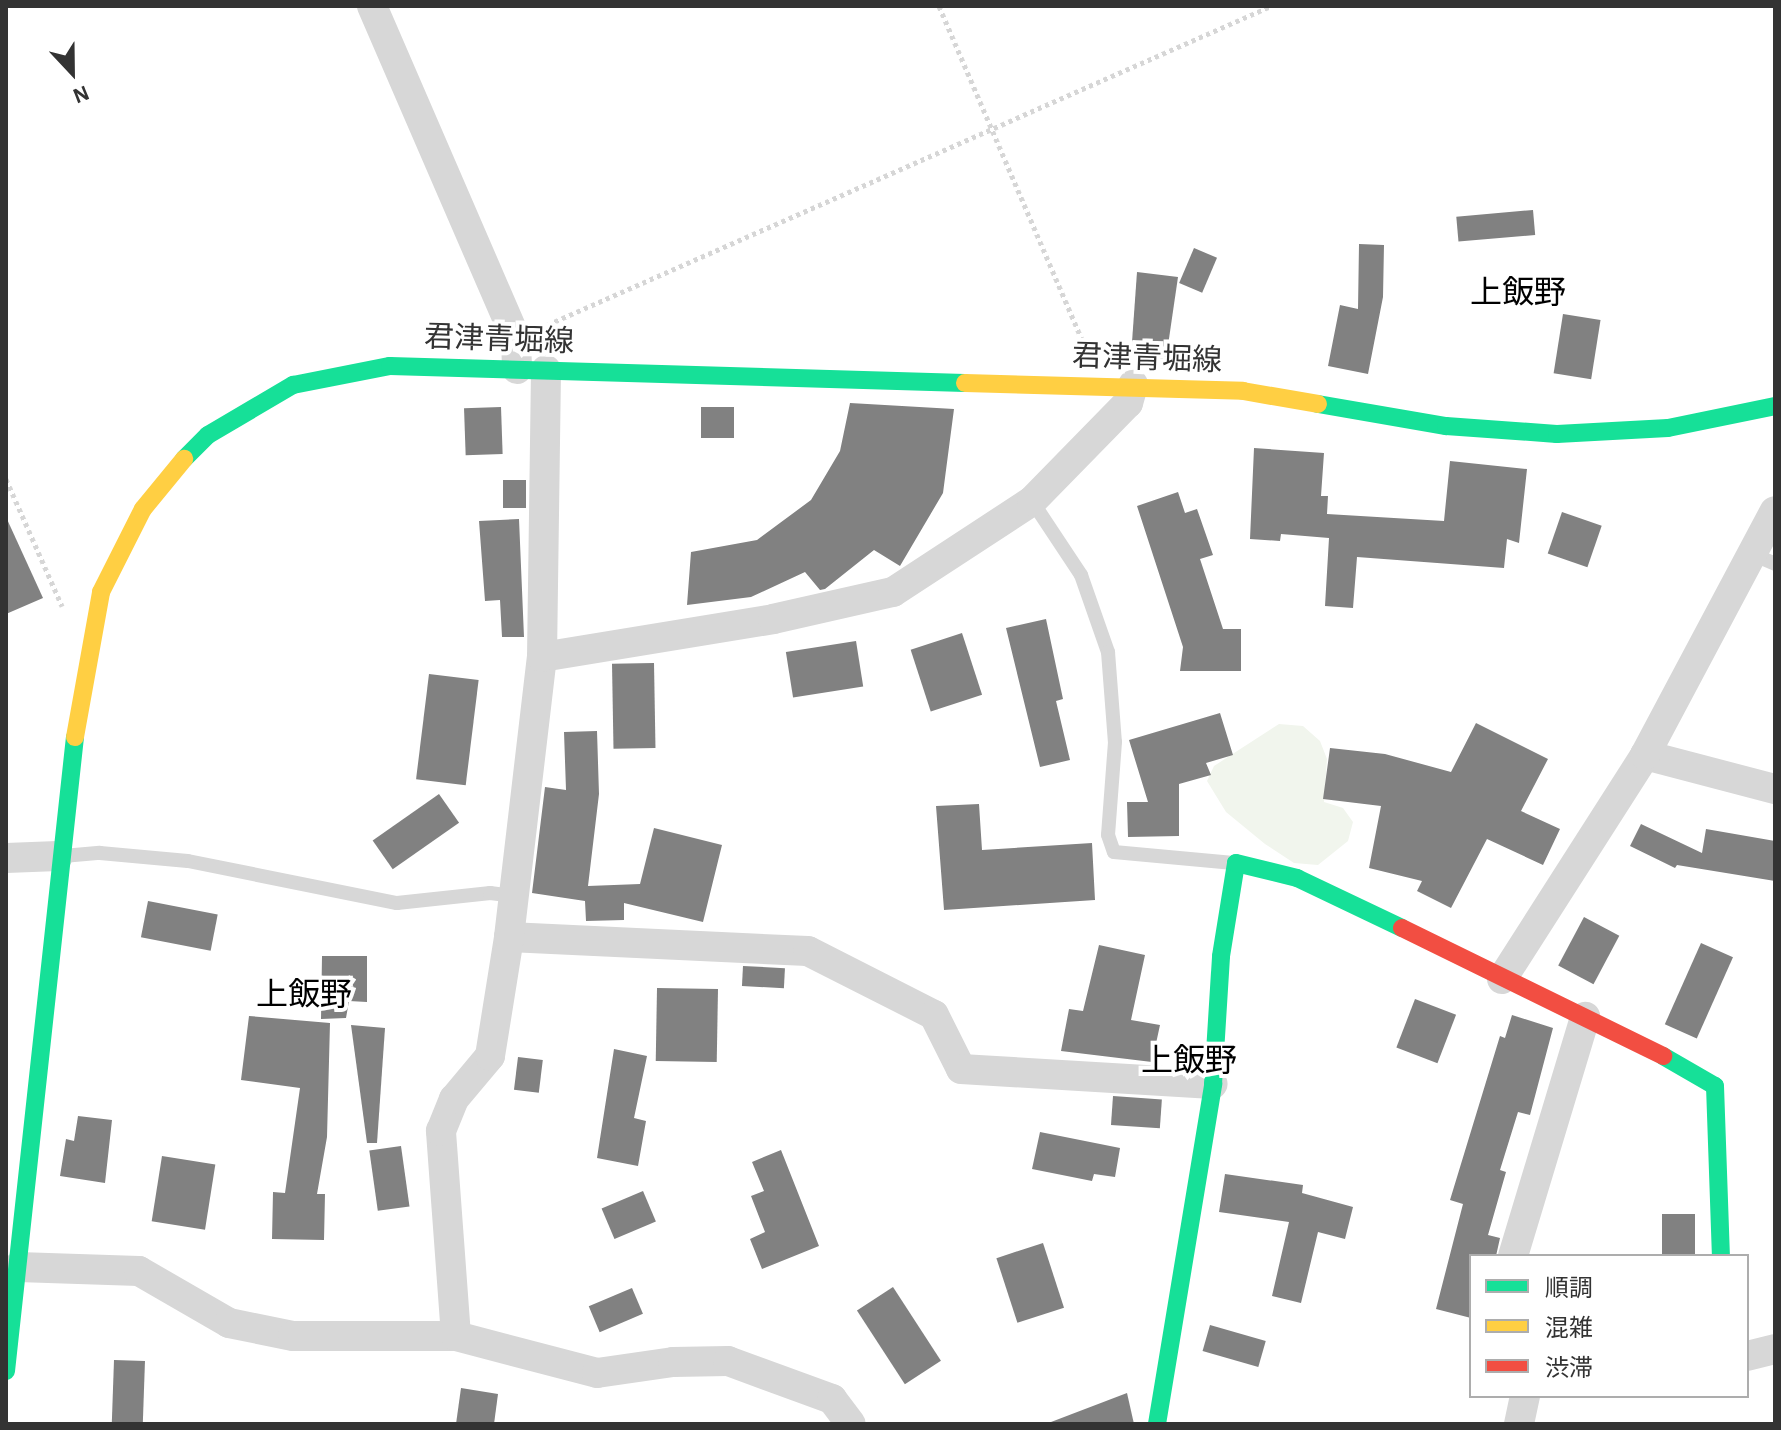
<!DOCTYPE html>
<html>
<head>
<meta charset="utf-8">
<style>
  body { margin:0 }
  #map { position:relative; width:1781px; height:1430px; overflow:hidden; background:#fff; font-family:"Alegreya Sans","Noto Sans JP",sans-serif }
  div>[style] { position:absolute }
  .green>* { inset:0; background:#f1f5ed }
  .building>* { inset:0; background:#818181; transform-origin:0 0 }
  .path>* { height:5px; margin-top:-2.5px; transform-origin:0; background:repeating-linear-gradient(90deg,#d6d6d6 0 4px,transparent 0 8px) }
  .lane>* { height:14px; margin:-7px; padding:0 7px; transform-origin:7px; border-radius:7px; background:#d7d7d7 }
  .street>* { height:30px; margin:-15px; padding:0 15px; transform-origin:15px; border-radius:15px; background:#d7d7d7 }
  .fast>* { height:18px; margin:-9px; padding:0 9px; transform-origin:9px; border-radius:9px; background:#16e098 }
  .slow>* { height:18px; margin:-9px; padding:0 9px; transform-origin:9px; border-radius:9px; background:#ffcf43 }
  .jam>* { height:18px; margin:-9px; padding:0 9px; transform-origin:9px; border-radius:9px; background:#f24e42 }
  span { translate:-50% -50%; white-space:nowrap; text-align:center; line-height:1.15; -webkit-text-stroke:8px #fff; paint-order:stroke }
  .street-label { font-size:30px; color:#333 }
  .neighbourhood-label { font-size:32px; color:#000 }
  .frame { position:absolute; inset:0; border:8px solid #333; pointer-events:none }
  .legend { position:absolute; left:1469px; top:1254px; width:280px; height:144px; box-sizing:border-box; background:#fff; border:2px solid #adadad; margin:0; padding:10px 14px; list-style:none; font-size:24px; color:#333 }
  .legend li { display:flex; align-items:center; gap:16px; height:40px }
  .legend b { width:40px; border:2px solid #adadad }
  .north { position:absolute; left:32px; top:32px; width:80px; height:80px; -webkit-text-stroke:6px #fff; paint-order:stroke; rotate:158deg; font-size:22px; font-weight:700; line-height:32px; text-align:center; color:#333 }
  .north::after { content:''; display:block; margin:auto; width:28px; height:36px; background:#333; clip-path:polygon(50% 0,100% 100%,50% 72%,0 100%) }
</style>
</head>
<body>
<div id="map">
  <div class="green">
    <div style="clip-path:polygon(1279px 724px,1303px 726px,1320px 741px,1327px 759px,1324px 802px,1343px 808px,1353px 822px,1348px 841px,1318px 865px,1294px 863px,1265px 844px,1226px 812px,1207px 781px,1214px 766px)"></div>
  </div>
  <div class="building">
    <div style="left:1533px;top:210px;width:25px;height:77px;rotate:85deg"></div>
    <div style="clip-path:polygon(1359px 244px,1384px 245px,1383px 297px,1368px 374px,1328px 366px,1340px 305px,1358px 309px)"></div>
    <div style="left:1194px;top:248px;width:25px;height:38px;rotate:23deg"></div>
    <div style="clip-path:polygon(1137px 272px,1178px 277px,1166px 359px,1131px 356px)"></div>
    <div style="left:1563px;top:314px;width:38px;height:60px;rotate:9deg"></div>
    <div style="clip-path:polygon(850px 403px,954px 409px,943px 493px,900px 566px,874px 550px,825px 589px,820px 590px,805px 572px,751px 597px,687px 605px,691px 552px,757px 540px,811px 500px,840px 451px)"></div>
    <div style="left:501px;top:407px;width:47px;height:37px;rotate:88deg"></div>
    <div style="left:701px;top:407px;width:33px;height:31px"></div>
    <div style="clip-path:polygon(1254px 448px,1324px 453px,1321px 496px,1328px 496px,1327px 514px,1444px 521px,1450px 461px,1527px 469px,1519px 543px,1507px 539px,1504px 568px,1357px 557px,1353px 608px,1325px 606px,1329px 538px,1281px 534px,1280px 541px,1250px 539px)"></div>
    <div style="left:503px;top:480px;width:23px;height:28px"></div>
    <div style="clip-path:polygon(1178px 492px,1185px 513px,1197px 509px,1213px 555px,1200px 559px,1223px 629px,1241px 629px,1241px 671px,1180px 671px,1183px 647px,1137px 506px)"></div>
    <div style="left:1562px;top:512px;width:42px;height:44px;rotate:19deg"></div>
    <div style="clip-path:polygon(6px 517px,43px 598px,6px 614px)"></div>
    <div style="clip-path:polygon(519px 519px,524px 637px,502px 637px,500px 600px,485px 601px,479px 521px)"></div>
    <div style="clip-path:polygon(1046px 619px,1063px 699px,1056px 701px,1070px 760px,1040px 767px,1006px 628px)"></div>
    <div style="left:962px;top:633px;width:65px;height:54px;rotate:72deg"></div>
    <div style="left:856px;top:641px;width:46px;height:71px;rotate:81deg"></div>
    <div style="left:654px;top:663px;width:85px;height:42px;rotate:89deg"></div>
    <div style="left:429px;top:674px;width:50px;height:106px;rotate:7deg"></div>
    <div style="clip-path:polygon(1220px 713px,1233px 755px,1206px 763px,1211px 775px,1179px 784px,1179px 836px,1128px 837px,1127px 802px,1148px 802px,1129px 740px)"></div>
    <div style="clip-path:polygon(1476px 723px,1548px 759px,1521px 811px,1560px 829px,1543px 865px,1487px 839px,1451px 908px,1417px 891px,1422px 881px,1369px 868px,1381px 806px,1323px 799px,1330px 748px,1385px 754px,1451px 772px)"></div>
    <div style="clip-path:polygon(597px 731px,599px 794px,588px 886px,640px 884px,654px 828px,722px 845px,703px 922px,624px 903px,624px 920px,586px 921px,585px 901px,532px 893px,545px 787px,566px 790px,564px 732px)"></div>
    <div style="left:439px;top:794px;width:35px;height:81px;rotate:55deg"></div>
    <div style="clip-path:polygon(979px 804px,982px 850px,1092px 843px,1095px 900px,944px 910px,936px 806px)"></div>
    <div style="clip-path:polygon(1641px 824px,1702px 853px,1706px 829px,1775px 841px,1775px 881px,1677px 865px,1675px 868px,1630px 846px)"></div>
    <div style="left:148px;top:901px;width:71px;height:37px;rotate:11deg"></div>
    <div style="left:1584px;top:917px;width:40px;height:55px;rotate:28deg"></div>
    <div style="left:1701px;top:943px;width:35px;height:89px;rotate:24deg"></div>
    <div style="clip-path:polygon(1099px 945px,1145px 955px,1131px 1020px,1160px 1025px,1152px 1062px,1061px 1051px,1069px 1009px,1083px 1011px)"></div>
    <div style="clip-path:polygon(322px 956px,367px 956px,367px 1002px,349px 1001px,346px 1018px,321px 1019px)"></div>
    <div style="left:743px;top:966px;width:42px;height:20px;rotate:3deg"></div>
    <div style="left:718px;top:989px;width:73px;height:61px;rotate:91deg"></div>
    <div style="left:1415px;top:999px;width:44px;height:52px;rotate:21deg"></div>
    <div style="clip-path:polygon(1512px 1015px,1553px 1028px,1530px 1115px,1518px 1112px,1500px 1170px,1506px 1172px,1488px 1235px,1500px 1238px,1496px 1256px,1471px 1256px,1471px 1318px,1436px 1309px,1463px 1204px,1450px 1200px,1500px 1036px,1505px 1038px)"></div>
    <div style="clip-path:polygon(249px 1016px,330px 1023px,327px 1137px,317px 1194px,325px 1194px,324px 1240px,272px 1239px,273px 1192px,285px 1193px,300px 1088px,241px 1080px)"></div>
    <div style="clip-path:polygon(351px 1025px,385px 1028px,377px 1143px,367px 1143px)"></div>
    <div style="clip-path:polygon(614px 1049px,647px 1056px,634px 1118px,646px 1121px,638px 1166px,597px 1158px)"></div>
    <div style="left:518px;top:1057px;width:25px;height:33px;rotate:7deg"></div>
    <div style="left:1113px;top:1096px;width:49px;height:29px;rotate:4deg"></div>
    <div style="clip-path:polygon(78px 1116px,112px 1120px,105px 1183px,60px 1176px,66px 1139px,74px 1141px)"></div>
    <div style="clip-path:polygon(1040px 1132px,1120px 1148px,1115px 1177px,1094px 1174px,1092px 1181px,1032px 1169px)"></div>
    <div style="left:401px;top:1146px;width:61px;height:32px;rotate:82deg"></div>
    <div style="clip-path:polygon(781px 1150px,819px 1246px,762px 1269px,750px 1239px,765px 1232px,751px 1196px,764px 1191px,752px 1162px)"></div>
    <div style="left:162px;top:1156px;width:54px;height:66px;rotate:9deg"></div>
    <div style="clip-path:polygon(1225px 1174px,1303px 1185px,1302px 1193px,1353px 1207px,1345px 1239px,1318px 1232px,1301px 1303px,1272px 1296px,1289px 1222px,1219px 1212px)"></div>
    <div style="left:643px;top:1191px;width:33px;height:45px;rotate:67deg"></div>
    <div style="left:1662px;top:1214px;width:33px;height:42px"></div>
    <div style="left:1043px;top:1243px;width:68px;height:49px;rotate:72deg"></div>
    <div style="left:893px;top:1287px;width:88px;height:43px;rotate:57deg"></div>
    <div style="left:632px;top:1288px;width:28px;height:47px;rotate:67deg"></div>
    <div style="left:1210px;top:1325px;width:58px;height:27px;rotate:16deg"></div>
    <div style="left:114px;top:1360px;width:31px;height:64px;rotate:2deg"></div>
    <div style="clip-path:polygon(461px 1388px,498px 1394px,494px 1424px,456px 1424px)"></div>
    <div style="clip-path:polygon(1127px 1393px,1134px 1424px,1052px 1424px,1051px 1422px)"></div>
  </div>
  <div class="path">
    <div style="left:939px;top:6px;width:378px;rotate:66.8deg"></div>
    <div style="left:540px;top:328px;width:799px;rotate:-23.77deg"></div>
    <div style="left:6px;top:479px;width:139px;rotate:66.2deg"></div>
  </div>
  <div class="lane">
    <div style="left:1032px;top:501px;width:89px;rotate:56.5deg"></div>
    <div style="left:1081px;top:575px;width:82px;rotate:70.7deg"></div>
    <div style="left:1108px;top:652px;width:90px;rotate:85.6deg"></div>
    <div style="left:1115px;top:742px;width:93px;rotate:94.3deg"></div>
    <div style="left:1108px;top:835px;width:18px;rotate:71deg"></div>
    <div style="left:1114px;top:852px;width:120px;rotate:5.3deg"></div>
    <div style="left:1752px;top:554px;width:25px;rotate:23deg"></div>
    <div style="left:63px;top:856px;width:37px;rotate:-5deg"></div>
    <div style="left:100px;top:853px;width:88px;rotate:5.2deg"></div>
    <div style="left:188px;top:861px;width:213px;rotate:11.4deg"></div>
    <div style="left:397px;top:903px;width:94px;rotate:-6.1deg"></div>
    <div style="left:490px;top:893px;width:24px;rotate:7deg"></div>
  </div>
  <div class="street">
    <div style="left:372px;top:6px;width:363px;rotate:66.6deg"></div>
    <div style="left:516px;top:339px;width:30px;rotate:88deg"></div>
    <div style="left:542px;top:657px;width:234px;rotate:-9.3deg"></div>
    <div style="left:773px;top:619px;width:123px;rotate:-12.7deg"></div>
    <div style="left:893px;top:592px;width:166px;rotate:-33.2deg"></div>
    <div style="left:1032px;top:501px;width:137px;rotate:-45.6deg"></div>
    <div style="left:1128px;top:403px;width:19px;rotate:-74deg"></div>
    <div style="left:1645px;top:755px;width:134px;rotate:14.7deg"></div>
    <div style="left:6px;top:858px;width:52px;rotate:-2.2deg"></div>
    <div style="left:509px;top:937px;width:299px;rotate:2.7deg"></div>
    <div style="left:808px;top:951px;width:141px;rotate:26.9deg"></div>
    <div style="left:934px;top:1015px;width:60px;rotate:63.4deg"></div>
    <div style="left:961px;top:1069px;width:252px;rotate:3.4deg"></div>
    <div style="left:1502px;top:979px;width:266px;rotate:-57.4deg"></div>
    <div style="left:1645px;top:755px;width:276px;rotate:-62deg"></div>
    <div style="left:1513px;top:1256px;width:250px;rotate:-73.2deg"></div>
    <div style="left:18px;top:1267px;width:121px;rotate:1.9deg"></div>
    <div style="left:139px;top:1271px;width:104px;rotate:30deg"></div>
    <div style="left:229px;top:1323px;width:65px;rotate:11.5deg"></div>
    <div style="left:293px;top:1336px;width:163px"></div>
    <div style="left:456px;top:1336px;width:146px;rotate:14.7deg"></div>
    <div style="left:597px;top:1373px;width:77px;rotate:-8.2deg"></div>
    <div style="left:673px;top:1362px;width:55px;rotate:-1deg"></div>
    <div style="left:728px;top:1361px;width:111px;rotate:20.1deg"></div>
    <div style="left:832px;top:1399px;width:31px;rotate:53deg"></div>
    <div style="left:456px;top:1336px;width:206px;rotate:-94.2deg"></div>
    <div style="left:441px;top:1131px;width:35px;rotate:-68deg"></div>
    <div style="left:454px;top:1099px;width:56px;rotate:-50.1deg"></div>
    <div style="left:490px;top:1056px;width:121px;rotate:-80.9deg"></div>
    <div style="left:509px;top:937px;width:282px;rotate:-83.3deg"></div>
    <div style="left:542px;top:657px;width:287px;rotate:-89.2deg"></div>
    <div style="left:1747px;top:1356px;width:29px;rotate:-14deg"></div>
    <div style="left:1519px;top:1424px;width:29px;rotate:-78deg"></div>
  </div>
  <div class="fast">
    <div style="left:1318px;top:404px;width:130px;rotate:9.8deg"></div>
    <div style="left:1446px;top:426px;width:111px;rotate:4.1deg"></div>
    <div style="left:1557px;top:434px;width:111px;rotate:-3.1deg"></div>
    <div style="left:1668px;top:428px;width:109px;rotate:-11.6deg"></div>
    <div style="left:184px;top:459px;width:34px;rotate:-45deg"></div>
    <div style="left:208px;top:435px;width:99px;rotate:-30.5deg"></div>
    <div style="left:293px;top:385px;width:99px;rotate:-11.1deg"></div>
    <div style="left:390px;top:366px;width:575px;rotate:1.69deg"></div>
    <div style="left:1663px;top:1056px;width:60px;rotate:30deg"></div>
    <div style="left:1715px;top:1086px;width:170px;rotate:88deg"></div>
    <div style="left:6px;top:1371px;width:638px;rotate:-83.79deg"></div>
    <div style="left:1157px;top:1424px;width:345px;rotate:-80.6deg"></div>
    <div style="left:1213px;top:1084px;width:128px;rotate:-86.4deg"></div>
    <div style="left:1221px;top:956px;width:94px;rotate:-80.8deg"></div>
    <div style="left:1236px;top:863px;width:63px;rotate:13.8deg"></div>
    <div style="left:1297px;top:878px;width:116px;rotate:25.5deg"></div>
  </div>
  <div class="slow">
    <div style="left:965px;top:383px;width:278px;rotate:1.6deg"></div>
    <div style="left:1243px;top:391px;width:76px;rotate:9.8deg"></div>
    <div style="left:75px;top:737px;width:147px;rotate:-79.8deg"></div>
    <div style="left:101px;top:592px;width:93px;rotate:-63.2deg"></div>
    <div style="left:143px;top:509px;width:65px;rotate:-50.6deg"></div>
  </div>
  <div class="jam">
    <div style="left:1402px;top:928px;width:291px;rotate:26.1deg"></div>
  </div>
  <div class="street-label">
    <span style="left:499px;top:340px;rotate:2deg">君津青堀線</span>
    <span style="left:1147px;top:359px;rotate:2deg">君津青堀線</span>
  </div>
  <div class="neighbourhood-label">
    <span style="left:1518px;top:293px">上飯野</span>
    <span style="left:304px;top:995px">上飯野</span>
    <span style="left:1189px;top:1061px">上飯野</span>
  </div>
  <div class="frame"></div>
  <ul class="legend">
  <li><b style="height:10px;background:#16e098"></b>順調</li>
  <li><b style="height:10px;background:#ffcf43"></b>混雑</li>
  <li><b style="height:10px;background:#f24e42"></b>渋滞</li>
  </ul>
  <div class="north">N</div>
</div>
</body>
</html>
